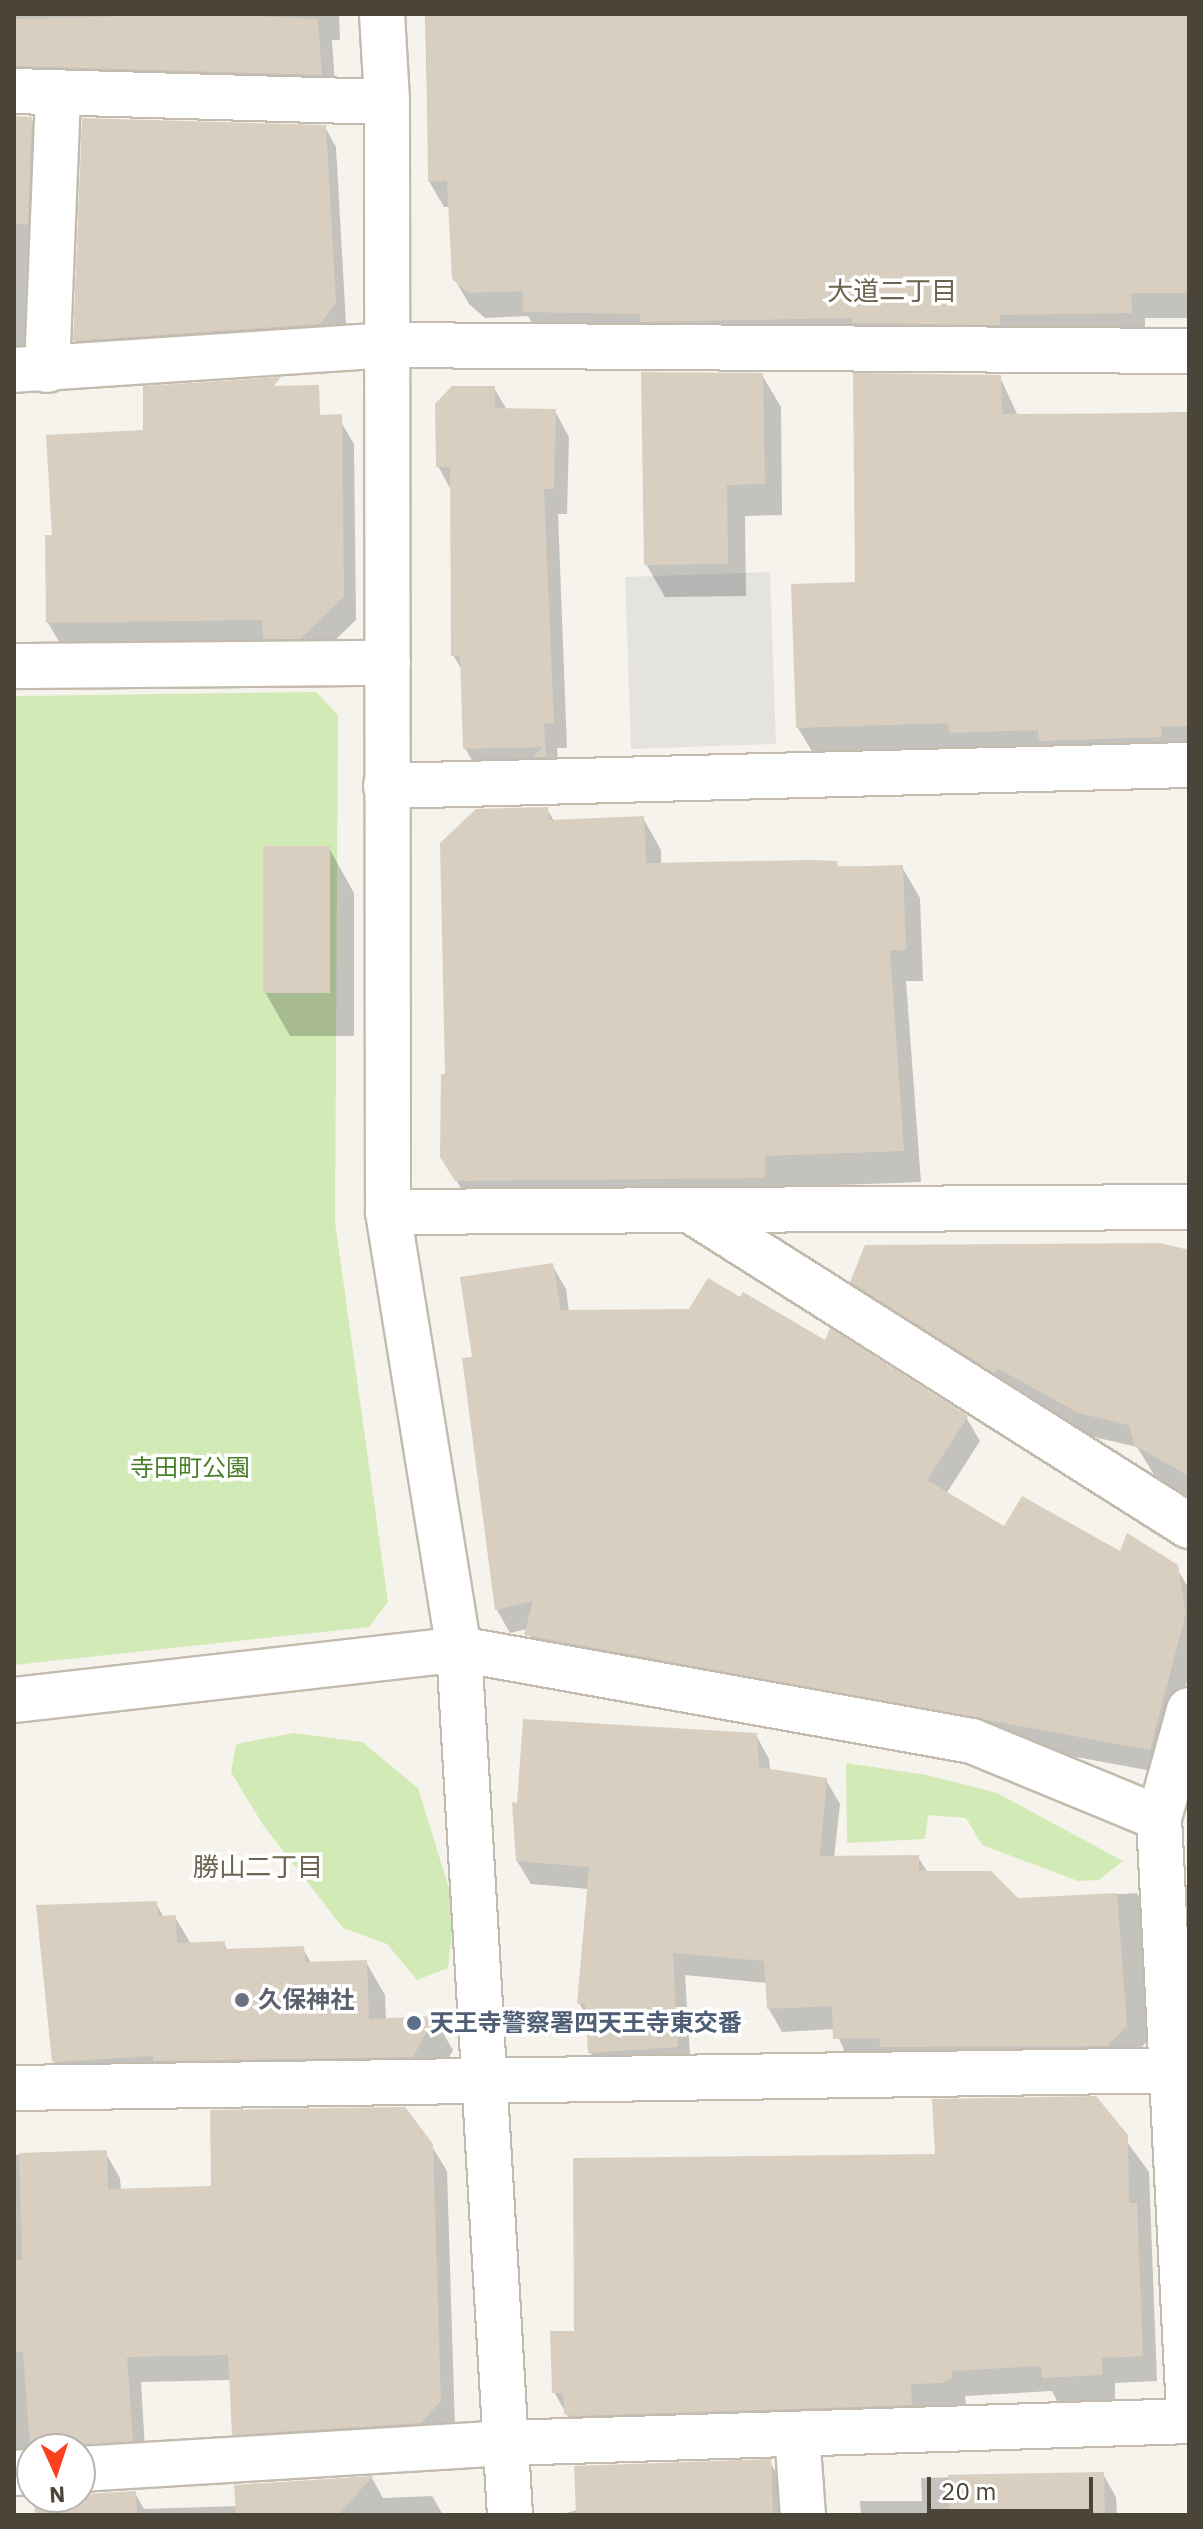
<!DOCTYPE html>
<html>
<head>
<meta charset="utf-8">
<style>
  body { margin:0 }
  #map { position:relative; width:1203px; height:2529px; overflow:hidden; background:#f6f3ec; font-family:"IBM Plex Sans","Noto Sans JP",sans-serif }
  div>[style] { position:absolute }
  .green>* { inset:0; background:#d2eab5 }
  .parking>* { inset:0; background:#e5e3e0; transform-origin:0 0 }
  .shadow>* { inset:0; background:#0003 }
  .building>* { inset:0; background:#d8cfc1; transform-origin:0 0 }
  .roads { filter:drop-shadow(2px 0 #c2bbae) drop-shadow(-2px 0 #c2bbae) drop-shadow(0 2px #c2bbae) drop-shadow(0 -2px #c2bbae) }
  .minor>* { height:44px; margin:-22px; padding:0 22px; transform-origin:22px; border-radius:22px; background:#fff }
  .tertiary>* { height:44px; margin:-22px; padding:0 22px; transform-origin:22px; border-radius:22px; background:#fff }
  .dots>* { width:22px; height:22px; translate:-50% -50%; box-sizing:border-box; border:4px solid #fff; border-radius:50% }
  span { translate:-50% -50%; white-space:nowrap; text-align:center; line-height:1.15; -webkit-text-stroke:7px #fff; paint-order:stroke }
  .park-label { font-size:24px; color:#4a7f2a }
  .worship-label { font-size:24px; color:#5b616d; font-weight:700 }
  .left { translate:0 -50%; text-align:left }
  .service-label { font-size:24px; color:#4e5e75; font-weight:700 }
  .neighbourhood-label { font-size:26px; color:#6e6250 }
  .frame { position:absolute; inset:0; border:16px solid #4b4439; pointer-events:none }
  .north { position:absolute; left:16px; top:2433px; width:80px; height:80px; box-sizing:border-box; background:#fff; border:2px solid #b7b4b0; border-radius:50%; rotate:177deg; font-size:22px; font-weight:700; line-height:32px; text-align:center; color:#4b4439 }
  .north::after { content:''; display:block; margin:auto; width:28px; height:36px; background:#fc3f1d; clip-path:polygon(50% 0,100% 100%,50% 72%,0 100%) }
  .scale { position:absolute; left:927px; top:2477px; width:166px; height:36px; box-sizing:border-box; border:4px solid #4b4439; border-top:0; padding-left:10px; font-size:24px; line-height:28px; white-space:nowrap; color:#4b4439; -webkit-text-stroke:6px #fff; paint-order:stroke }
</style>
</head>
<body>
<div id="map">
  <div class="green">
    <div style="clip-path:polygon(316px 692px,338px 715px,335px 1222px,388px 1602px,369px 1627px,14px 1665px,14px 696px)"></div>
    <div style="clip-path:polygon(294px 1733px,362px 1742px,418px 1788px,455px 1908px,448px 1968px,417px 1980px,387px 1944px,343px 1928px,263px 1825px,231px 1772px,236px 1744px)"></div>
    <div style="clip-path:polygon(846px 1763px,927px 1775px,997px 1793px,1123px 1861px,1099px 1880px,1078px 1881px,982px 1845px,966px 1818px,928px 1815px,925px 1839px,847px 1843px)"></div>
  </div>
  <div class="parking">
    <div style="left:770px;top:572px;width:172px;height:145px;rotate:88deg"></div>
  </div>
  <div class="shadow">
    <div style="clip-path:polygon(14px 14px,339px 14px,340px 40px,332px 40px,336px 101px,14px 102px)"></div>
    <div style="clip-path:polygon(425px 14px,1189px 14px,1189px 318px,1145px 318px,1145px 338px,540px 337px,528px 316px,485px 318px,469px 304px,454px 278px,450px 207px,444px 207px,429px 181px)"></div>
    <div style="clip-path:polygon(14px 116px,31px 118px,47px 146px,38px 367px,14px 378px)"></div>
    <div style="clip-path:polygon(325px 127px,336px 147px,346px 324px,331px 344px,87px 360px,75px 340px)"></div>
    <div style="clip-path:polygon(762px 375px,781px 407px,782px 515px,745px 516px,746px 596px,665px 597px,646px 564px)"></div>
    <div style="clip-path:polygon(1000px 377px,1018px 416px,1189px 412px,1189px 756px,816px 758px,798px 728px,857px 584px)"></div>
    <div style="clip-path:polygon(494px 388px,507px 410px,555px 411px,569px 437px,567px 514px,558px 514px,567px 748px,557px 748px,559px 775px,479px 773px,465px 748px,463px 672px,453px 655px,452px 492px,438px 466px)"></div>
    <div style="clip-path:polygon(341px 422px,354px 444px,356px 620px,330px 645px,61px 645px,48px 623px)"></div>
    <div style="clip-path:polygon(547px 809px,554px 821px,643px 818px,661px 850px,661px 865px,902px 867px,920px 898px,923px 981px,906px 981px,921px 1182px,782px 1187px,782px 1209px,475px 1212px,442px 1156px,447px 1076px)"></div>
    <div style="clip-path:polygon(329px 848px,354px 893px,354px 1036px,290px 1036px,265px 992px)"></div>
    <div style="clip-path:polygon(1189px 1250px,1189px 1501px,1167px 1496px,1137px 1447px,1094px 1437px,1011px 1392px,866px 1306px,852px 1282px)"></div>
    <div style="clip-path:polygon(552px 1265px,566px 1289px,569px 1312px,826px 1343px,966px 1417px,980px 1441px,946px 1494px,1005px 1529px,1176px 1567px,1189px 1589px,1189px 1674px,1163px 1773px,539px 1658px,527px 1629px,510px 1633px,497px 1610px,465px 1360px,475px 1358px)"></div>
    <div style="clip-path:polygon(756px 1735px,769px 1759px,770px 1771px,826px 1780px,840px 1804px,834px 1858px,918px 1857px,928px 1873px,1017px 1900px,1137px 1893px,1150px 1916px,1156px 2032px,1121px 2069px,849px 2062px,835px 2029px,782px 2032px,769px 2009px,767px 1983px,685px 1975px,691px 2070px,604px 2076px,590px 2052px,588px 2019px,579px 2003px,589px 1889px,531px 1884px,517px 1861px)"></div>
    <div style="clip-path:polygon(156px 1903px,164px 1918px,175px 1917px,191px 1944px,224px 1943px,228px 1951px,303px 1949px,312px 1964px,366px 1962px,385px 1995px,386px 2020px,434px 2018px,453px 2050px,432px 2089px,73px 2095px,54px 2062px)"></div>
    <div style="clip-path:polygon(1095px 2098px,1149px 2172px,1157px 2381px,1115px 2383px,1115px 2400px,1058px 2403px,1052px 2391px,965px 2396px,966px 2404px,957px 2407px,580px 2438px,554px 2392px,576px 2333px,937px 2156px)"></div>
    <div style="clip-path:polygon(431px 2145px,447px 2171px,455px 2427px,248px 2460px,234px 2434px,231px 2380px,141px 2382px,146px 2466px,80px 2449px,32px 2449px,32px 2473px,14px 2481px,14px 2155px,105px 2152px,120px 2178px,121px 2191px,213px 2188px)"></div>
    <div style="clip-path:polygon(770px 2462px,783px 2485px,784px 2515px,558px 2515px)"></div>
    <div style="clip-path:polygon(1103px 2474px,1116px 2497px,1117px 2515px,861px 2515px,860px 2501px,922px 2501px,921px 2478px)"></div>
    <div style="clip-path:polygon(372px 2478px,383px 2498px,432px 2496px,443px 2515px,91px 2515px,135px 2493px,144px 2509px,237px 2506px,236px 2486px)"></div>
  </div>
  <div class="building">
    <div style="clip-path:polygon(208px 14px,318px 19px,322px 75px,14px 66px,14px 19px)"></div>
    <div style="clip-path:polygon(426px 14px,1189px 16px,1189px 293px,1131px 293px,1132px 313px,1000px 315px,1000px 325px,852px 323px,852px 318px,640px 322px,640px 314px,523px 312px,523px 291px,469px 293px,452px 279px,447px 181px,428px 182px)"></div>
    <div style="clip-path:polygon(14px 116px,32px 117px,28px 224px,14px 224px)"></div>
    <div style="clip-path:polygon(82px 118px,326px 125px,336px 303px,320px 324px,73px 341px)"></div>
    <div style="clip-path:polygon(641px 372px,763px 373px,765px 484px,727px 485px,728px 564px,644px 565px)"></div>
    <div style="clip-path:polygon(853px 373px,1001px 375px,1002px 414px,1189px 413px,1189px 726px,1161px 726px,1162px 737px,1039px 741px,1038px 730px,949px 733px,948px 723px,796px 728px,791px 584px,855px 582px)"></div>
    <div style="clip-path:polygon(281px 377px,274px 386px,319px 385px,320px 415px,342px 414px,344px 597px,300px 639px,263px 639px,262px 620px,46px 623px,45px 535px,52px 535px,46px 435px,143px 430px,143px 386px)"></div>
    <div style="clip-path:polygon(452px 386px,495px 386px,495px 408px,556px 409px,554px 489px,544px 489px,554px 724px,544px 723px,546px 757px,532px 757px,543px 747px,463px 749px,460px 656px,451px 656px,450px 467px,436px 467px,435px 404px)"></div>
    <div style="clip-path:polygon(548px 807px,549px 820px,644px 816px,646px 863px,812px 860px,837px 861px,838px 867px,903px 865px,906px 950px,890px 950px,904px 1151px,765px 1156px,765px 1178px,455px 1181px,440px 1157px,441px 1074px,445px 1074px,440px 843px,476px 809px)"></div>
    <div style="left:330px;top:846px;width:147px;height:67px;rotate:90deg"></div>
    <div style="clip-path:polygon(1160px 1243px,1189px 1250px,1189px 1476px,1134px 1445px,1129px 1425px,1078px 1413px,997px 1368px,994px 1373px,850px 1282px,865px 1245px)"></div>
    <div style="clip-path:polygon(553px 1263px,561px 1310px,689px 1309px,708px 1278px,740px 1297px,743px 1292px,825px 1340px,830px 1328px,968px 1416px,927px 1480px,1004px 1526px,1022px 1496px,1120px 1551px,1127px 1533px,1178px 1565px,1186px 1613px,1150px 1750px,524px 1635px,533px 1601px,495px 1610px,462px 1358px,472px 1357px,460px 1277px)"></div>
    <div style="clip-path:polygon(523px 1719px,757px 1733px,759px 1767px,827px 1778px,820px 1856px,919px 1855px,919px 1871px,991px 1871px,1018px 1898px,1117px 1893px,1127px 2026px,1107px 2046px,880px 2047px,879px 2038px,833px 2039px,832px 2006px,767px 2009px,764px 1961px,673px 1953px,678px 2047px,588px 2053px,585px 2003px,577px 2004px,589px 1867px,516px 1861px,512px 1802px,517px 1803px)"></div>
    <div style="clip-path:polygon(157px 1901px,158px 1916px,176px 1915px,177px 1943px,225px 1941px,225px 1949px,304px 1946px,305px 1962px,367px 1960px,369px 2019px,435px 2016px,413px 2057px,153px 2061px,153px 2056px,52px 2062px,36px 1905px)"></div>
    <div style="clip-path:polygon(1096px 2096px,1128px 2135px,1129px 2203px,1137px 2203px,1143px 2356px,1102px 2358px,1102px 2375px,1042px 2378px,1041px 2366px,952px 2371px,952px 2378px,942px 2383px,911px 2384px,912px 2405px,574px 2416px,564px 2414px,563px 2393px,552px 2393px,550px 2331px,574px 2331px,573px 2158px,935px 2154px,932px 2099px)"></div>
    <div style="clip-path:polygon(405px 2107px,433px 2144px,441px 2401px,421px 2423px,232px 2435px,228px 2355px,127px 2357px,133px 2441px,65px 2449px,30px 2447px,23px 2352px,14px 2352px,14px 2260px,22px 2260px,19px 2153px,107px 2150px,108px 2189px,211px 2186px,210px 2110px)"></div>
    <div style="left:771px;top:2459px;width:56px;height:197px;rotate:88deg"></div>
    <div style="left:1104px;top:2472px;width:43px;height:156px;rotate:89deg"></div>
    <div style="clip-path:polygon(373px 2476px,338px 2515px,236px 2515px,234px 2485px)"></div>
    <div style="clip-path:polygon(136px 2491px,137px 2515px,35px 2515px,34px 2497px)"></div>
  </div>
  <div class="roads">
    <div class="minor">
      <div style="left:382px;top:14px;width:88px;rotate:86.7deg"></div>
      <div style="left:387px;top:102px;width:1110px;rotate:89.95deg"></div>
      <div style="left:388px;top:1212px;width:443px;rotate:80.8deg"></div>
      <div style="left:459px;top:1649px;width:868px;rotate:86.63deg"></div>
      <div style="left:14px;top:91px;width:373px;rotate:1.7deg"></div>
      <div style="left:47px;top:370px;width:275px;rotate:-87.7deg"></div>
      <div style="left:14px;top:666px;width:374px;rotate:-0.5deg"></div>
      <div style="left:388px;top:1212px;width:801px;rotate:-0.36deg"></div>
      <div style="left:14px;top:1700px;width:448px;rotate:-6.5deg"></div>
      <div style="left:459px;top:1649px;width:521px;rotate:10.17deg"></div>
      <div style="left:972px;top:1741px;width:202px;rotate:22.4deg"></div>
      <div style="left:1189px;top:1710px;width:112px;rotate:105.5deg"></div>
      <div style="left:1159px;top:1818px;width:595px;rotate:87.11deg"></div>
      <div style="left:797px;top:2434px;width:81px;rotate:85.8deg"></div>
      <div style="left:80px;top:2469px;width:427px;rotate:-3.5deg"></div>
      <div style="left:506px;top:2443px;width:683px;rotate:-1.84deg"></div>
      <div style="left:14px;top:2473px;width:18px;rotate:-3deg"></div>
    </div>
    <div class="tertiary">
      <div style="left:14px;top:370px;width:373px;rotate:-3.8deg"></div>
      <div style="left:386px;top:345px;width:803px;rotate:0.43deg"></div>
      <div style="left:386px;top:786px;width:803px;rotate:-1.5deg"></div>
      <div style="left:693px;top:1212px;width:587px;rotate:32.34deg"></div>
      <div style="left:14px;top:2088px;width:1175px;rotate:-0.88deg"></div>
    </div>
  </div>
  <div class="dots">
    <div style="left:242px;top:2000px;background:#6b7280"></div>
    <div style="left:414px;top:2023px;background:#5c6f8a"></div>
  </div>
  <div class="park-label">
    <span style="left:190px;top:1468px">寺田町公園</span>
  </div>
  <div class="worship-label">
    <span class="left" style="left:258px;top:2000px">久保神社</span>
  </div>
  <div class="service-label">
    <span class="left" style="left:430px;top:2023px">天王寺警察署四天王寺東交番</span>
  </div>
  <div class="neighbourhood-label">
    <span style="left:892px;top:291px">大道二丁目</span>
    <span style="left:258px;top:1867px">勝山二丁目</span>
  </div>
  <div class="frame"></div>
  <div class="north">N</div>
  <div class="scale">20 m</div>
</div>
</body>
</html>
